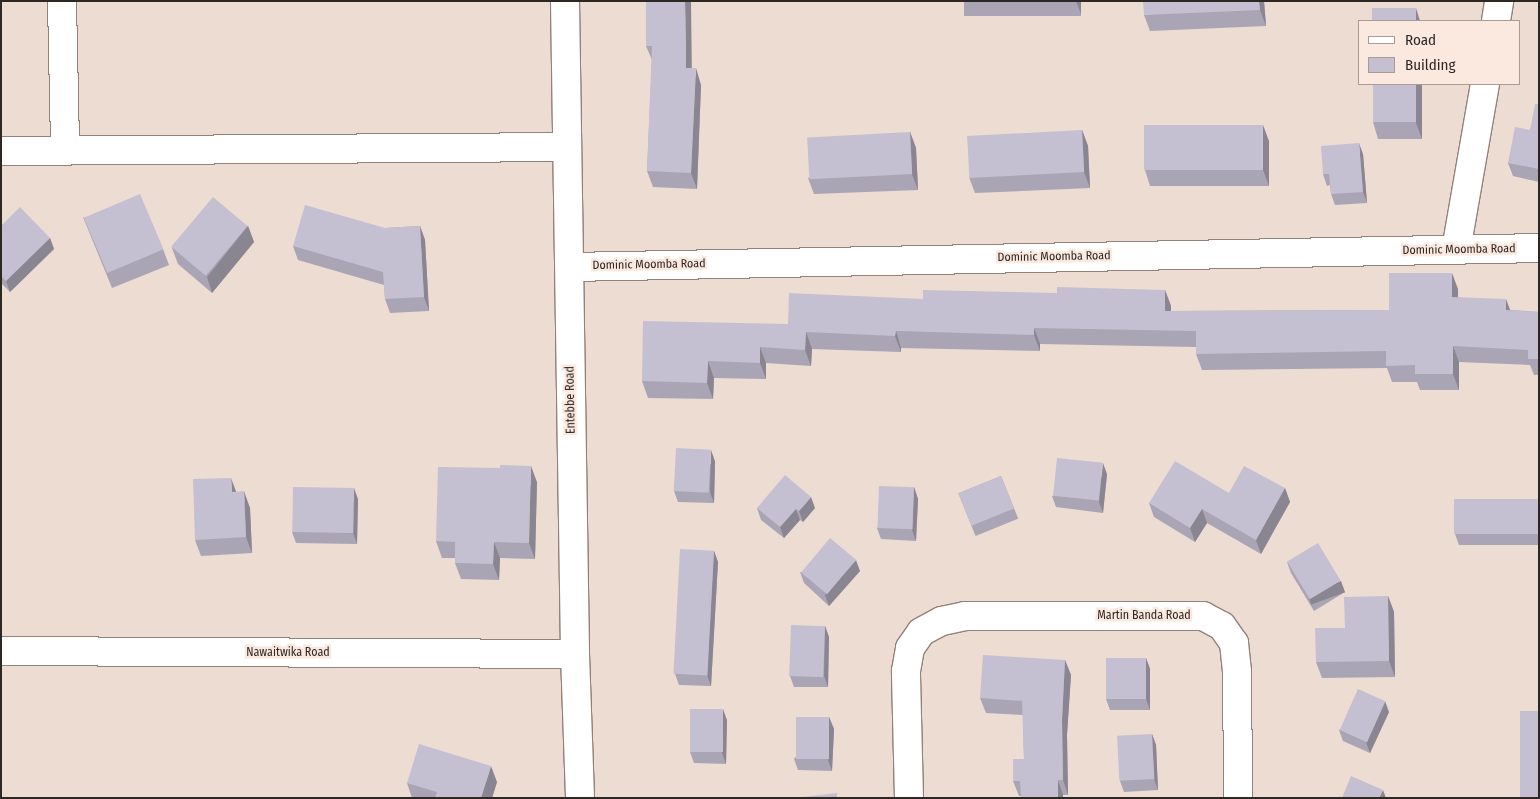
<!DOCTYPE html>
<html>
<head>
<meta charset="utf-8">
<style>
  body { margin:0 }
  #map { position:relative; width:1540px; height:799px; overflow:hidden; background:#eddcd2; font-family:"Fira Sans Condensed",sans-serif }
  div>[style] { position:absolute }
  .roads { filter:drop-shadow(1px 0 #928279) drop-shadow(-1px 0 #928279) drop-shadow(0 1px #928279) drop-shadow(0 -1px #928279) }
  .minor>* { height:28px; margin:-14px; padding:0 14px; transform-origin:14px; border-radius:14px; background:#fff }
  .wall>* { inset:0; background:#a9a5b4; transform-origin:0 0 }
  .shaded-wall>* { inset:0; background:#898692; transform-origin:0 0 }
  .building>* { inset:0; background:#c4c0d1; transform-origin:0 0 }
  span { translate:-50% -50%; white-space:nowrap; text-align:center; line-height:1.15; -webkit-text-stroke:5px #fbe9e0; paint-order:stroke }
  .street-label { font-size:12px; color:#2e2825 }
  .frame { position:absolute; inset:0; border:2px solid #2e2825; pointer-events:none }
  .legend { position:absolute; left:1358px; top:20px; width:162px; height:65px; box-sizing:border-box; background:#fbe9e0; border:1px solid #a99c95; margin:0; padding:6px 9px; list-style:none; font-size:15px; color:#2e2825 }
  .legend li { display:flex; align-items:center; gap:10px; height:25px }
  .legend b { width:25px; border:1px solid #a99c95 }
</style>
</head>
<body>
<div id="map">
  <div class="roads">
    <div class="minor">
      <div style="left:62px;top:1px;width:149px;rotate:88.8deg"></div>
      <div style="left:565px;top:1px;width:653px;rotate:89.12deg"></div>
      <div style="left:575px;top:654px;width:144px;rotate:88deg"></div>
      <div style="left:1496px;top:21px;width:20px;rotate:-81deg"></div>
      <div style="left:1px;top:151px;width:566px;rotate:-0.4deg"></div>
      <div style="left:1456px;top:250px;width:169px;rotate:-80.1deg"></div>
      <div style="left:570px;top:267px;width:969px;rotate:-1.12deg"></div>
      <div style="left:1px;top:651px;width:574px;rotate:0.3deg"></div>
      <div style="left:909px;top:798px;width:127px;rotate:-91.4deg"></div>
      <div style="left:906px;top:671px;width:23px;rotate:-80deg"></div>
      <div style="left:910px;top:648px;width:19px;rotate:-55deg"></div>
      <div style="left:921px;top:632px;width:24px;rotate:-28deg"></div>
      <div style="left:942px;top:621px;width:24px;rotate:-12deg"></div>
      <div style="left:965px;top:616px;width:238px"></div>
      <div style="left:1203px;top:616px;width:21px;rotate:28deg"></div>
      <div style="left:1222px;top:626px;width:21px;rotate:55deg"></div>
      <div style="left:1234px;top:643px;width:29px;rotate:84deg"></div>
      <div style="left:1237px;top:672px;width:126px;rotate:89.5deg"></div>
    </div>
  </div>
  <div class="wall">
    <div style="clip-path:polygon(646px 1px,701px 85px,697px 189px,653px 187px,647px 171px,652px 60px,646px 46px)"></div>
    <div style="left:964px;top:1px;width:117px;height:15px"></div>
    <div style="clip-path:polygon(1264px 1px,1266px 26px,1150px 31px,1144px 15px)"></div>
    <div style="clip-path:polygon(1373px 84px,1422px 84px,1422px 139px,1378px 139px,1373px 122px)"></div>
    <div style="clip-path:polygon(1539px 104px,1539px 182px,1513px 176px,1508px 163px,1530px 130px)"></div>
    <div style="clip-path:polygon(1082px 130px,1088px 146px,1090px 188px,975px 193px,969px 177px)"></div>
    <div style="clip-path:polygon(910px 132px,916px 148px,918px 190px,814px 194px,808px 178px)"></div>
    <div style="clip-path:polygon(1269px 141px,1269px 186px,1150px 186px,1145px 170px)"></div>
    <div style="clip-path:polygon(1363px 154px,1367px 203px,1335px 205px,1331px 194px,1330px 185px,1327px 186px,1323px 174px)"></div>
    <div style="clip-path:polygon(83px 217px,163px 249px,169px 265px,112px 288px)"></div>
    <div style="clip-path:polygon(1px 226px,50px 238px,54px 249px,10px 292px,1px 283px)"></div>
    <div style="clip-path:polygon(248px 226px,254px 242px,212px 293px,178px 264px,172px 248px)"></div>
    <div style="clip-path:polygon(420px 226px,425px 240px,429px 311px,390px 313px,385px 299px,384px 285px,298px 260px,293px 246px,385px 228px)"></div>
    <div style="clip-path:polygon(1458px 289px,1458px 297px,1510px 310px,1539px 312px,1539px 375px,1534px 375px,1530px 365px,1459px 362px,1459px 390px,1420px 390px,1417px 382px,1392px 382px,1387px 368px,1202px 370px,1196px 354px,1196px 347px,1040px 344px,1040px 351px,901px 348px,901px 352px,812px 349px,811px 366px,766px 363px,766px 379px,714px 378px,713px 399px,648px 398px,642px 381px,788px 324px,923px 299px,1057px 293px,1165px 290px,1171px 306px,1171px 311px,1389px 310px)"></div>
    <div style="clip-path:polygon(715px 461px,714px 503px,678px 502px,674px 491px)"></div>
    <div style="clip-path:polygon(1107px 474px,1103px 513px,1056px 507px,1052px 496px)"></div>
    <div style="left:1001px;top:476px;width:46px;height:46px;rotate:68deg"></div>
    <div style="clip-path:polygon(537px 482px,535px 559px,500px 558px,499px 580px,461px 579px,455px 563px,455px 558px,442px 558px,436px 541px)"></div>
    <div style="clip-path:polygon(914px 487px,918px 499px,916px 541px,881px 539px,877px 528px)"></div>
    <div style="clip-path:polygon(1285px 488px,1290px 502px,1261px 554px,1207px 523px,1195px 542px,1154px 517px,1149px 503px,1229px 493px)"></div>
    <div style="clip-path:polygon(236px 492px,250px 508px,252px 553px,201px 556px,195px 540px)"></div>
    <div style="clip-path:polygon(358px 499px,357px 544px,296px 543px,292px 532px)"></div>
    <div style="clip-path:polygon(1539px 499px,1539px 545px,1459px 545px,1455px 534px)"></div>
    <div style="clip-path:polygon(757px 508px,815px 508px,803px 522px,800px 520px,784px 538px,761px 520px)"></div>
    <div style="clip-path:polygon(714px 551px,718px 562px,711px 686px,679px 685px,675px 674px)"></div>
    <div style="clip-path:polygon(1287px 562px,1345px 592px,1314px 611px,1291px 573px)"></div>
    <div style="clip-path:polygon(860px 571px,829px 606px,804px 583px,800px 572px)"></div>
    <div style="clip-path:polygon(1388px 596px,1394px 612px,1395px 677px,1322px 678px,1316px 662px)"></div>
    <div style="clip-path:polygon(825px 626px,829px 637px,828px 687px,794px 687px,790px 676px)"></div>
    <div style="clip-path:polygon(1146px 658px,1150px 669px,1150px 710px,1110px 710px,1106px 699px)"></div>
    <div style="clip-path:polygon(1065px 660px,1071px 675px,1067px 735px,1068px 795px,1063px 795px,1063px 798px,1021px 798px,1021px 796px,1019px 796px,1013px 781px,1024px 759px,1023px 715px,986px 713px,980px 698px)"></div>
    <div style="clip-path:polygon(1389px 712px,1370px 753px,1343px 741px,1339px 730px)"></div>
    <div style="clip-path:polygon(829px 717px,834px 729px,832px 771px,798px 770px,794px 759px)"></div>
    <div style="clip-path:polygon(727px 720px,726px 764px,694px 763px,690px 752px)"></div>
    <div style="clip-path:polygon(1152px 734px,1156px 745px,1158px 790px,1124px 792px,1120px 781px)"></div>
    <div style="clip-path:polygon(497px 782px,492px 798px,412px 798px,407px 783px)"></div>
  </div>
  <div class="shaded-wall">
    <div style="clip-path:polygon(685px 1px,691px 1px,692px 84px,686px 68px)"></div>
    <div style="clip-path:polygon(1076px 1px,1081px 1px,1081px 14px)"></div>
    <div style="clip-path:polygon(1259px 1px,1264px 1px,1266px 26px,1260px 10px)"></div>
    <div style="clip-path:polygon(1416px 8px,1420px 21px,1416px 21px)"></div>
    <div style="clip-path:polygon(696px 68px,701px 85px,697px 189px,691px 173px)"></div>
    <div style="clip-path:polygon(1416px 84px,1422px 84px,1422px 139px,1416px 123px)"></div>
    <div style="clip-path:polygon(1263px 125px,1269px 141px,1269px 186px,1263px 170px)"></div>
    <div style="clip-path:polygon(1082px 130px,1088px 146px,1090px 188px,1084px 172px)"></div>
    <div style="clip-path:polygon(910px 132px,916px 148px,918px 190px,912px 174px)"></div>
    <div style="clip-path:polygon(1359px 143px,1363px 154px,1367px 203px,1363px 192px)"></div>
    <div style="clip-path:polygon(248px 226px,254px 242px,212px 293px,207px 277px)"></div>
    <div style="clip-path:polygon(420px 226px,425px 240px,429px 311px,424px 297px)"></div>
    <div style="clip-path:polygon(50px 238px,54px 249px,10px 292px,6px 281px)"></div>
    <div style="clip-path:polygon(1452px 273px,1458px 289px,1458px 313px,1452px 297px)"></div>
    <div style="clip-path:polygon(1165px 290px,1171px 306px,1171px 327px,1165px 311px)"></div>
    <div style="clip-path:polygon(1506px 299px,1512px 315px,1506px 310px)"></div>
    <div style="clip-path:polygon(1034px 328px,1040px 344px,1040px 351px,1034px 335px)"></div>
    <div style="clip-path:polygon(896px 331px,901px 348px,901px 352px,895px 336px)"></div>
    <div style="clip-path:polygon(806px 332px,812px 349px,811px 366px,805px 350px)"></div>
    <div style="clip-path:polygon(1453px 346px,1459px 362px,1459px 390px,1453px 374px)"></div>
    <div style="clip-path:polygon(760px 347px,766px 363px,766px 379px,760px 363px)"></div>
    <div style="clip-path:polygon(708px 361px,714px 378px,713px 399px,707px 383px)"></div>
    <div style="clip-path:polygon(711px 450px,715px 461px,714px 503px,710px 492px)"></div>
    <div style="clip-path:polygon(1103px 463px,1107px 474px,1103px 513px,1099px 502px)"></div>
    <div style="clip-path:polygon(531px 466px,537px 482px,535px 559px,529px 543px)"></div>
    <div style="clip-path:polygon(231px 478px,237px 494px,232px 492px)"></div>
    <div style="clip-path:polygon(914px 487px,918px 499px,916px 541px,912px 530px)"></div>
    <div style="clip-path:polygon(354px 488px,358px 499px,357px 544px,353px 533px)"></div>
    <div style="clip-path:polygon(1285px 488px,1290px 502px,1261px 554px,1256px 540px)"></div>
    <div style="clip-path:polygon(244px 491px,250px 508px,252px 553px,246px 537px)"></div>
    <div style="clip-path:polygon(811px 497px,815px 508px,803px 522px,799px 511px)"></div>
    <div style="clip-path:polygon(796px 509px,800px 520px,784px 538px,780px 527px)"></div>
    <div style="clip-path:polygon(1202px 509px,1207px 523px,1195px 542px,1190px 528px)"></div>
    <div style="clip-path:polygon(494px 542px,500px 558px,499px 580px,493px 564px)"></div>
    <div style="clip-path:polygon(714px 551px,718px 562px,711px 686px,707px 675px)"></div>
    <div style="clip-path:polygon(856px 560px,860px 571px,829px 606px,825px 595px)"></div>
    <div style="left:1341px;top:581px;width:12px;height:36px;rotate:70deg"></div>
    <div style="clip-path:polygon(1388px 596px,1394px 612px,1395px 677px,1389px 661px)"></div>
    <div style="clip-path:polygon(825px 626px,829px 637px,828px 687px,824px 676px)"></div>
    <div style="clip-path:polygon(1146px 658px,1150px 669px,1150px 710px,1146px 699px)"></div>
    <div style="clip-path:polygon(1065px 660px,1071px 675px,1067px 735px,1068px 795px,1063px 780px,1062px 720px)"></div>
    <div style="clip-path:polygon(1385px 701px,1389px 712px,1370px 753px,1366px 742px)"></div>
    <div style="clip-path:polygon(723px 709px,727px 720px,726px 764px,722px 753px)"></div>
    <div style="clip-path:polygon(829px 717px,834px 729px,832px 771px,828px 760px)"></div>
    <div style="clip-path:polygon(1152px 734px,1156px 745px,1158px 790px,1154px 779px)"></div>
    <div style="clip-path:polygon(491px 766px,497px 782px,492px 798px,481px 798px)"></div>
    <div style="clip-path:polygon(1058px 780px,1063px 795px,1063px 798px,1058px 798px)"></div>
    <div style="clip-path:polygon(1383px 790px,1386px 798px,1379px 798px)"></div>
  </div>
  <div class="building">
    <div style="clip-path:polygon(646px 1px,685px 1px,686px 68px,696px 68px,691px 173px,647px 171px,652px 46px,646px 46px)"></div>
    <div style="clip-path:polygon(1143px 1px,1259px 1px,1260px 10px,1144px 15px)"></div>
    <div style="left:1372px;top:8px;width:44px;height:13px"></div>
    <div style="left:1373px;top:84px;width:43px;height:38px"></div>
    <div style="clip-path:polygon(1535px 104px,1539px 104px,1539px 169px,1508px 163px,1515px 127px,1530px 130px)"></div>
    <div style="left:1263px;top:125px;width:45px;height:119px;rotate:90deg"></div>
    <div style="left:1082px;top:130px;width:42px;height:115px;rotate:87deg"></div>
    <div style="left:910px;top:132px;width:42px;height:103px;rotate:87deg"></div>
    <div style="clip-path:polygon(1359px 143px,1363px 192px,1331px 194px,1329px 174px,1323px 174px,1321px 146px)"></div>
    <div style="left:140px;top:194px;width:60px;height:61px;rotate:67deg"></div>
    <div style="left:213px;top:197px;width:45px;height:65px;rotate:40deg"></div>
    <div style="clip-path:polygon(305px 205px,385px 228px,420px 226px,424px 297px,385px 299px,383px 272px,293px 246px)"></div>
    <div style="clip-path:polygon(20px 207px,50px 238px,6px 281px,1px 276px,1px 226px)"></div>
    <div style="clip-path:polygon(1389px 273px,1452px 273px,1452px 297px,1506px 299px,1506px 310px,1539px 312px,1539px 359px,1528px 359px,1528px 350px,1453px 346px,1453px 374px,1415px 374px,1415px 365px,1386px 366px,1386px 351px,1196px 354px,1196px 331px,1034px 328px,1034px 335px,896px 331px,895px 336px,806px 332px,805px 350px,760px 347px,760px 363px,708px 361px,707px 383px,642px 381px,643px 321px,788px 324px,789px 293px,923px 299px,923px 290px,1057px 293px,1057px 287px,1165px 290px,1165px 311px,1389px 310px)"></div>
    <div style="left:676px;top:448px;width:35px;height:43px;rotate:3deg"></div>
    <div style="left:1057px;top:458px;width:46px;height:38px;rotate:6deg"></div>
    <div style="clip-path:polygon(1175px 461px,1229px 493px,1244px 466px,1285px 488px,1256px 540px,1202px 509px,1190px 528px,1149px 503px)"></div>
    <div style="clip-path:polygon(500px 465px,531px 466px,529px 543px,494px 542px,493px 564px,455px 563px,455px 542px,436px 541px,438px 467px,500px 468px)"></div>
    <div style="clip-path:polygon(785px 475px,811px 497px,799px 511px,796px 509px,780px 527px,757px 508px)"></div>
    <div style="left:1001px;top:476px;width:35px;height:46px;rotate:68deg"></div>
    <div style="clip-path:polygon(231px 478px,232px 492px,244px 491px,246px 537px,195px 540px,193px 479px)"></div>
    <div style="left:879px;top:486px;width:35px;height:42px;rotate:2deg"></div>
    <div style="left:293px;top:487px;width:61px;height:45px;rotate:1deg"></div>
    <div style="left:1539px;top:499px;width:35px;height:85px;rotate:90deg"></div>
    <div style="left:830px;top:538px;width:34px;height:45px;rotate:40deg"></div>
    <div style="left:1318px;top:543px;width:44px;height:36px;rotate:59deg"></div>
    <div style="left:680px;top:549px;width:34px;height:125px;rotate:3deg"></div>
    <div style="clip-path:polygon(1388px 596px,1389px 661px,1316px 662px,1315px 628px,1345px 628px,1344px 597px)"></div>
    <div style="left:791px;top:625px;width:34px;height:51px;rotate:2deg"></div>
    <div style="clip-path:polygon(983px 655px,1065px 660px,1062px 720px,1063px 780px,1058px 780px,1058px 798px,1021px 798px,1020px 781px,1013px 781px,1013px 759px,1024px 759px,1022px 701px,980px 698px)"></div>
    <div style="left:1106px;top:658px;width:40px;height:41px"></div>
    <div style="left:1358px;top:689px;width:30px;height:45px;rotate:24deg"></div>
    <div style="left:690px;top:709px;width:33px;height:43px"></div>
    <div style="left:1520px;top:711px;width:19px;height:87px"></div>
    <div style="left:796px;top:717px;width:33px;height:42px"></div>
    <div style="left:1152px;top:734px;width:45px;height:35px;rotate:87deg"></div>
    <div style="clip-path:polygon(419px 744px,491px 766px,481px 798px,435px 798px,437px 792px,407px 783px)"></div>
    <div style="clip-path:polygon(1351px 776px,1383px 790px,1379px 798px,1342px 798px)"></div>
    <div style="clip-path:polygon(837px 793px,837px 798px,795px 798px)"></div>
  </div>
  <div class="street-label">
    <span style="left:1459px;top:250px;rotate:-1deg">Dominic Moomba Road</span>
    <span style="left:1054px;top:257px;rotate:-1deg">Dominic Moomba Road</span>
    <span style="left:649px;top:265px;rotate:-1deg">Dominic Moomba Road</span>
    <span style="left:571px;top:400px;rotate:-91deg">Entebbe Road</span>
    <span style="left:1144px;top:616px">Martin Banda Road</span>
    <span style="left:288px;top:653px">Nawaitwika Road</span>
  </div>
  <div class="frame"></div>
  <ul class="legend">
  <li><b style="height:6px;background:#fff"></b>Road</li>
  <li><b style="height:14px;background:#c4c0d1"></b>Building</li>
  </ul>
</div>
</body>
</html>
